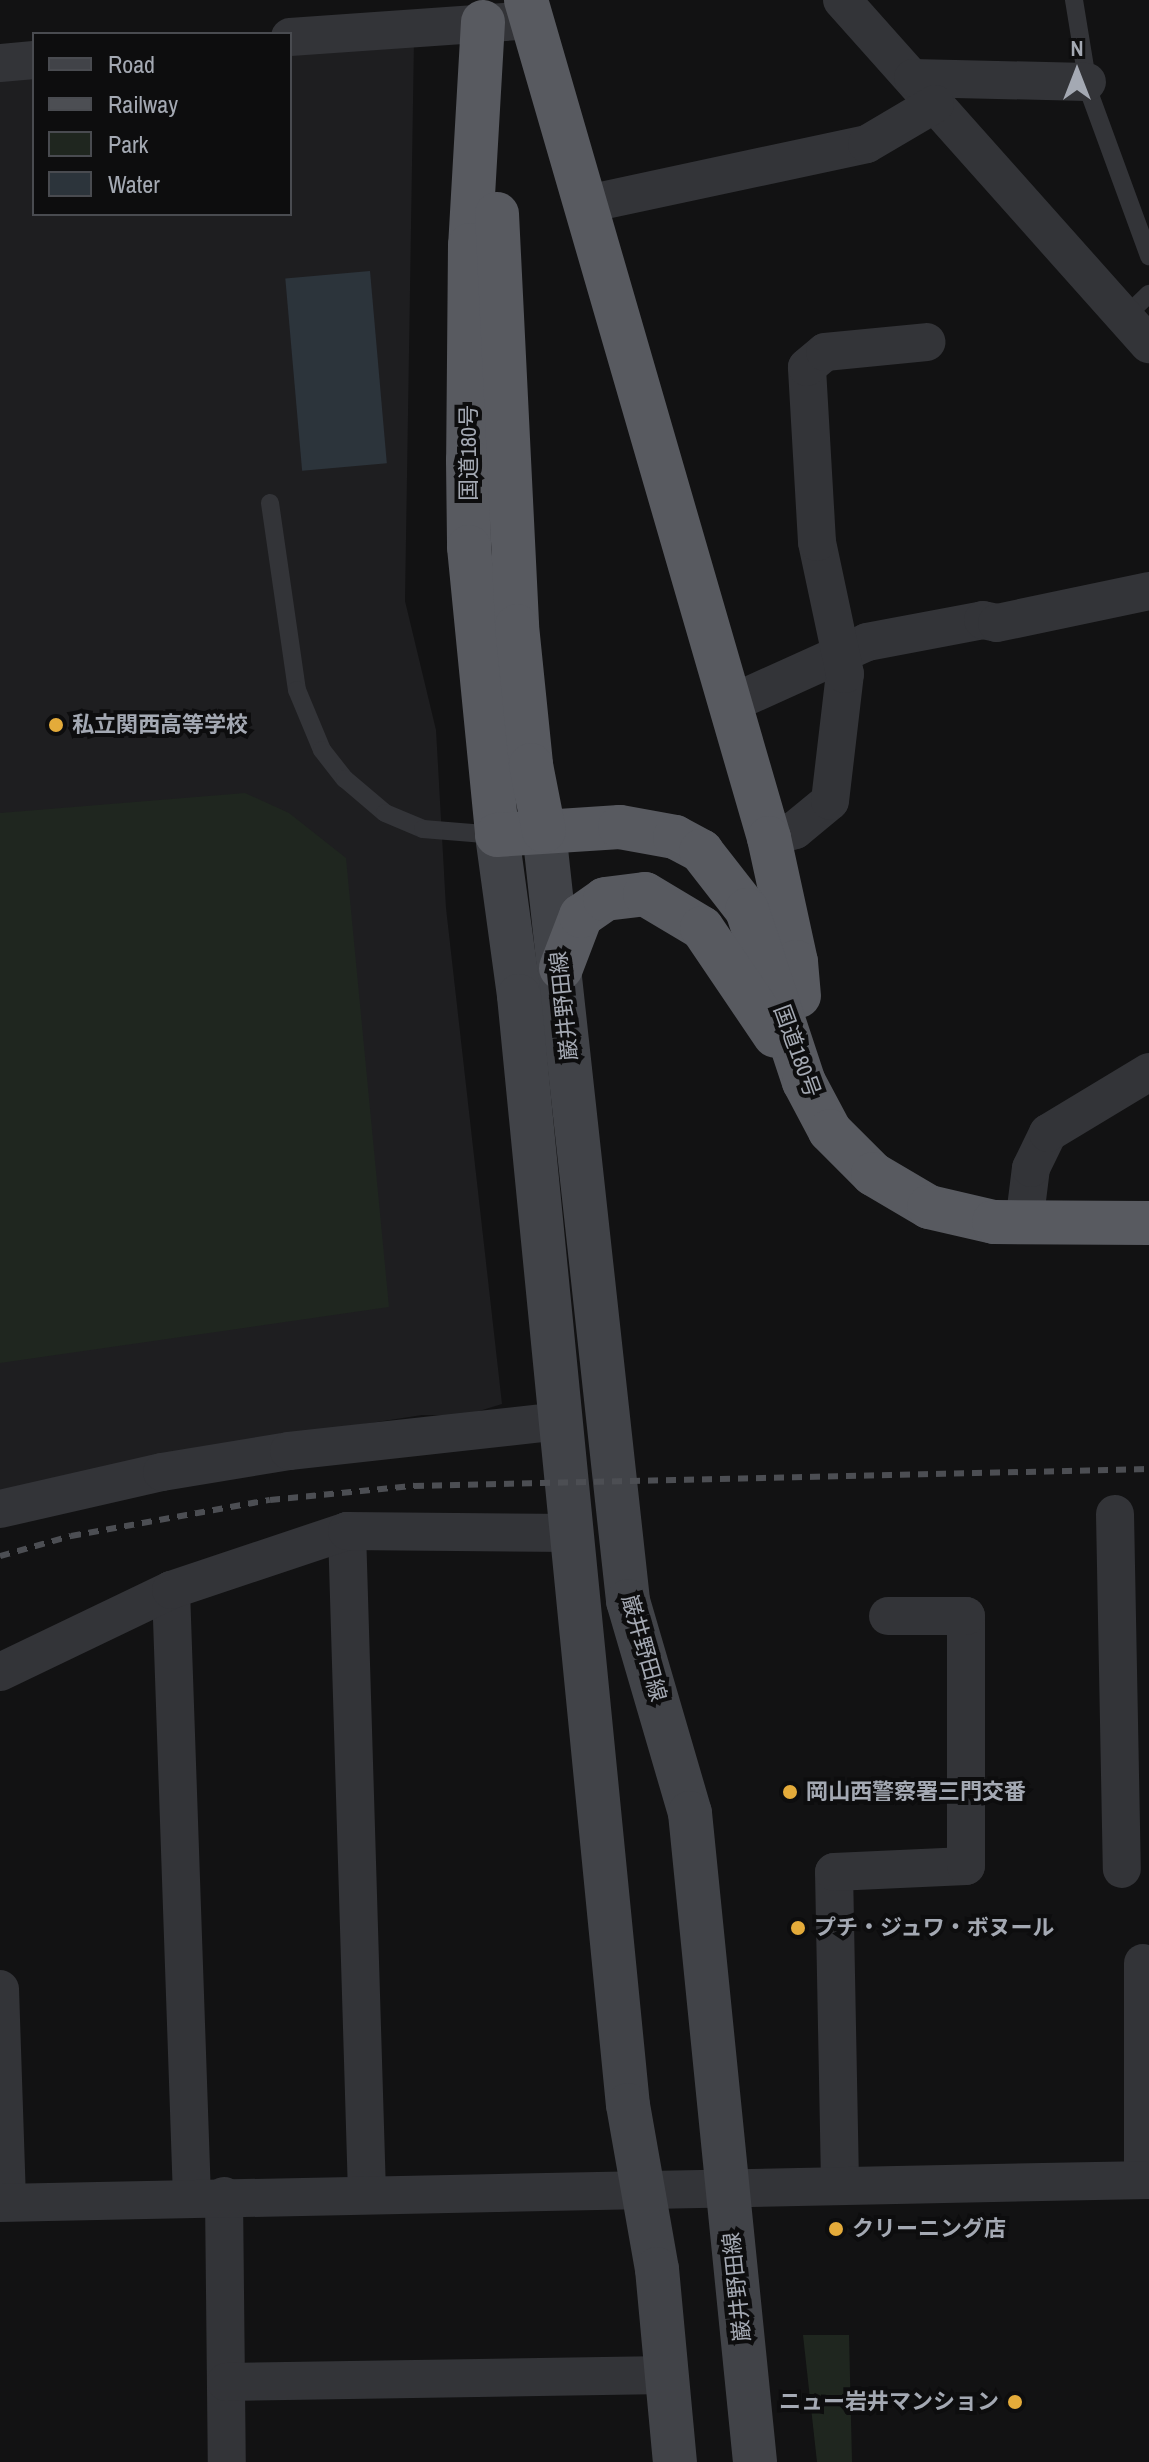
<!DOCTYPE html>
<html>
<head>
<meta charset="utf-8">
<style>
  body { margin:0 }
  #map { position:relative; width:1149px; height:2462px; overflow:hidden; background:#121213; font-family:"Archivo Narrow","Noto Sans JP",sans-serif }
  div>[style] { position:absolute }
  .built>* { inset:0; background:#1e1e20 }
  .green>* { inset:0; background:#1f261f }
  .water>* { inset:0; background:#2c343b; transform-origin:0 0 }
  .service>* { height:18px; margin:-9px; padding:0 9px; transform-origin:9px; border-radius:9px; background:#333438 }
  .minor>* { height:38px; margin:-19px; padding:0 19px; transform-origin:19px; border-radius:19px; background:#333438 }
  .secondary>* { height:44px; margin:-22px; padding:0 22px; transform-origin:22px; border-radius:22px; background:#414348 }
  .trunk>* { height:44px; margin:-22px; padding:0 22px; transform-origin:22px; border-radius:22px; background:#585a60 }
  .rail>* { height:6px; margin-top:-3px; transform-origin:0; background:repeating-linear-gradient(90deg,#4c4e53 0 10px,transparent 0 18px) }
  .dots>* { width:22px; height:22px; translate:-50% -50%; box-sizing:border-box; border:4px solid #0d0d0e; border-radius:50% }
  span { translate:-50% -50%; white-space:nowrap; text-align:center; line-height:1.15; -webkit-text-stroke:8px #0d0d0e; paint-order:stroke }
  .street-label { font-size:22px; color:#a4a9b3 }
  .poi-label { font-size:22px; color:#a4a9b3; font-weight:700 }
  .left { translate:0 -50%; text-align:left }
  .right { translate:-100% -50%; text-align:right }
  .legend { position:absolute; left:32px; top:32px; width:260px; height:184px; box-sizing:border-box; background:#0d0d0e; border:2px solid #494b50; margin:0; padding:10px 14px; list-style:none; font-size:24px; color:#a4a9b3 }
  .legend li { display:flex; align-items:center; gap:16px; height:40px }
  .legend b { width:40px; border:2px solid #494b50 }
  .north { position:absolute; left:1037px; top:32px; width:80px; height:80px; -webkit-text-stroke:6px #0d0d0e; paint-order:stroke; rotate:0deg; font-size:22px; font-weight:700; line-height:32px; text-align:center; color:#a4a9b3 }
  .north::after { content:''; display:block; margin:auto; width:28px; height:36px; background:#a4a9b3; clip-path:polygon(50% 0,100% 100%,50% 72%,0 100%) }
</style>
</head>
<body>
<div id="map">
  <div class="built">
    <div style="clip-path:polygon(414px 40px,405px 601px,436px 730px,446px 908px,502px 1404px,466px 1415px,422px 1415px,203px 1449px,0 1492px,0 76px,34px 73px,34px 214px,290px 214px,290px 51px)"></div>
  </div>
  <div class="green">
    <div style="clip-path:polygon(245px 793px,289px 813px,346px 858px,389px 1307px,0 1363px,0 813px)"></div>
    <div style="clip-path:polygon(803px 2335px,849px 2335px,852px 2462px,817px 2462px)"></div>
  </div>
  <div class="water">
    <div style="left:370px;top:271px;width:193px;height:85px;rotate:85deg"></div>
  </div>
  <div class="service">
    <div style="left:1074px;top:0;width:93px;rotate:80.7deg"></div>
    <div style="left:1089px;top:92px;width:175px;rotate:69.9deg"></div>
    <div style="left:1126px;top:316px;width:32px;rotate:-44deg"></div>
    <div style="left:270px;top:503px;width:189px;rotate:81.8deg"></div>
    <div style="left:297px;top:690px;width:65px;rotate:67.4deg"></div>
    <div style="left:322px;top:750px;width:37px;rotate:52deg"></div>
    <div style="left:345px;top:779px;width:52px;rotate:40.4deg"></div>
    <div style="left:385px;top:813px;width:41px;rotate:22.8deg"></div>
    <div style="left:423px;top:829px;width:74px;rotate:4.6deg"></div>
  </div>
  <div class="minor">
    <div style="left:842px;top:0;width:461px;rotate:48.3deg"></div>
    <div style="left:290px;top:37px;width:242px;rotate:-4deg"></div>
    <div style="left:0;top:63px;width:34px;rotate:-5deg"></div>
    <div style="left:913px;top:78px;width:174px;rotate:1.3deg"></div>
    <div style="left:587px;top:204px;width:286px;rotate:-12.1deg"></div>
    <div style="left:867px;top:144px;width:79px;rotate:-30.5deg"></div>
    <div style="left:730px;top:704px;width:150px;rotate:-24.3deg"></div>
    <div style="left:867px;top:642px;width:118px;rotate:-10.7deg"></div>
    <div style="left:983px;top:620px;width:14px;rotate:12deg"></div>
    <div style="left:997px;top:623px;width:155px;rotate:-11.9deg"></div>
    <div style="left:769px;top:838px;width:27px;rotate:-17deg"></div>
    <div style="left:795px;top:830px;width:45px;rotate:-39.6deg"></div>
    <div style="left:830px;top:801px;width:128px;rotate:-83.3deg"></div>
    <div style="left:845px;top:674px;width:135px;rotate:-102deg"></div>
    <div style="left:817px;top:542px;width:175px;rotate:-93.3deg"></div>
    <div style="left:807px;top:367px;width:23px;rotate:-40deg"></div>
    <div style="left:825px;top:352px;width:102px;rotate:-5.6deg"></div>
    <div style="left:1024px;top:1224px;width:56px;rotate:-82.9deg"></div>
    <div style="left:1031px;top:1168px;width:39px;rotate:-64deg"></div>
    <div style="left:1048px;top:1133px;width:118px;rotate:-31.1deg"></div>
    <div style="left:0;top:1509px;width:166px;rotate:-12.9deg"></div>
    <div style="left:162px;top:1472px;width:129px;rotate:-9.4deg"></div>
    <div style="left:289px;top:1451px;width:272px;rotate:-6.3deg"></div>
    <div style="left:1115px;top:1514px;width:355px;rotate:88.9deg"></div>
    <div style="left:347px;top:1531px;width:663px;rotate:88.27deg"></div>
    <div style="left:171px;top:1590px;width:606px;rotate:88.02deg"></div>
    <div style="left:0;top:1672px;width:190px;rotate:-25.6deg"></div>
    <div style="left:171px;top:1590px;width:186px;rotate:-18.5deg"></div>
    <div style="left:347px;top:1531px;width:225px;rotate:0.5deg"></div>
    <div style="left:1143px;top:1963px;width:217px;rotate:90deg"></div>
    <div style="left:0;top:1989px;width:213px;rotate:88.1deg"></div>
    <div style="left:840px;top:2183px;width:311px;rotate:-91.1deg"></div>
    <div style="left:834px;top:1872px;width:132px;rotate:-2.6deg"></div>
    <div style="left:966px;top:1866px;width:250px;rotate:-90deg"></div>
    <div style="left:966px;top:1616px;width:78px;rotate:180deg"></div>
    <div style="left:224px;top:2196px;width:266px;rotate:89.4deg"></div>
    <div style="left:0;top:2203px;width:1149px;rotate:-1.15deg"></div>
    <div style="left:226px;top:2382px;width:441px;rotate:-0.9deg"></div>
  </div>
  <div class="secondary">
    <div style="left:544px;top:831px;width:775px;rotate:83.77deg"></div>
    <div style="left:628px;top:1601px;width:221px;rotate:73.7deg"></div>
    <div style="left:690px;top:1813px;width:652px;rotate:84.28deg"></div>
    <div style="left:497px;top:835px;width:162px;rotate:82.2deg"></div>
    <div style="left:519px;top:996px;width:1114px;rotate:84.39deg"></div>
    <div style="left:628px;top:2105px;width:167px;rotate:80deg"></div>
    <div style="left:657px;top:2269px;width:194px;rotate:84.7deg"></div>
  </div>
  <div class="trunk">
    <div style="left:526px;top:0;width:873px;rotate:73.83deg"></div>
    <div style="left:769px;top:838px;width:127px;rotate:77.7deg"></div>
    <div style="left:796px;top:962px;width:34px;rotate:85deg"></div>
    <div style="left:483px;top:22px;width:223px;rotate:93.3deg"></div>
    <div style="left:470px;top:245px;width:215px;rotate:90.5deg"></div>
    <div style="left:468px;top:460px;width:87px;rotate:89.3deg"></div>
    <div style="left:469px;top:547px;width:289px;rotate:84.4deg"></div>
    <div style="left:497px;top:835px;width:123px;rotate:-3.7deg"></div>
    <div style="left:620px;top:827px;width:56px;rotate:10.3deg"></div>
    <div style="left:675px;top:837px;width:30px;rotate:28deg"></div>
    <div style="left:701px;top:851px;width:75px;rotate:52.1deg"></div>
    <div style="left:747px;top:910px;width:181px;rotate:71.7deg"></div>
    <div style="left:804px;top:1082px;width:55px;rotate:62deg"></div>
    <div style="left:830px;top:1131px;width:61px;rotate:45deg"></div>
    <div style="left:873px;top:1174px;width:65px;rotate:30.5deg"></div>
    <div style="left:929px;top:1207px;width:67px;rotate:13deg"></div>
    <div style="left:994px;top:1222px;width:155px;rotate:0.4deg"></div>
    <div style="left:497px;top:214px;width:412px;rotate:87.2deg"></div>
    <div style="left:517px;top:626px;width:140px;rotate:84.2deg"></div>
    <div style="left:531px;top:765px;width:67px;rotate:78.9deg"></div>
    <div style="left:561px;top:968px;width:56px;rotate:-69deg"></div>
    <div style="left:581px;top:916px;width:29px;rotate:-35deg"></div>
    <div style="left:605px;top:899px;width:40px;rotate:-7.1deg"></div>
    <div style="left:645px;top:894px;width:66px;rotate:30.8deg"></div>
    <div style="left:702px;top:928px;width:130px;rotate:55.9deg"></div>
  </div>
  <div class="rail">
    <div style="left:0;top:1556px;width:74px;rotate:-15.7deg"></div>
    <div style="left:71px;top:1536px;width:202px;rotate:-10.3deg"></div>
    <div style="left:270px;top:1500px;width:145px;rotate:-5.6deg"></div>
    <div style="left:414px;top:1486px;width:735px;rotate:-1.32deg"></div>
  </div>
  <div class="dots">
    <div style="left:56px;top:725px;background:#e4ab3a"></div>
    <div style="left:790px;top:1792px;background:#e4ab3a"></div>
    <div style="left:798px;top:1928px;background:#e4ab3a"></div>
    <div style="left:836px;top:2229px;background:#e4ab3a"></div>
    <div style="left:1015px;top:2402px;background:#e4ab3a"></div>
  </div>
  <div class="street-label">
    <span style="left:469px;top:453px;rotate:-90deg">国道180号</span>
    <span style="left:564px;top:1006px;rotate:-96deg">巌井野田線</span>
    <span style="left:797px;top:1051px;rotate:70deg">国道180号</span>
    <span style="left:644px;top:1648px;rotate:74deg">巌井野田線</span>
    <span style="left:737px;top:2287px;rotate:-96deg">巌井野田線</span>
  </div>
  <div class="poi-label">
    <span class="left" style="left:72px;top:725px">私立関西高等学校</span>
    <span class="left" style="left:806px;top:1792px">岡山西警察署三門交番</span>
    <span class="left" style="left:814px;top:1928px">プチ・ジュワ・ボヌール</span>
    <span class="left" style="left:852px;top:2229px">クリーニング店</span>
    <span class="right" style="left:999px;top:2402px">ニュー岩井マンション</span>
  </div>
  <ul class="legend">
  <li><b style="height:10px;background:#414348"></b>Road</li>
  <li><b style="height:10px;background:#4c4e53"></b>Railway</li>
  <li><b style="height:22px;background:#1f261f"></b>Park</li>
  <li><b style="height:22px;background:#2c343b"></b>Water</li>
  </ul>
  <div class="north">N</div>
</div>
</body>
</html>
